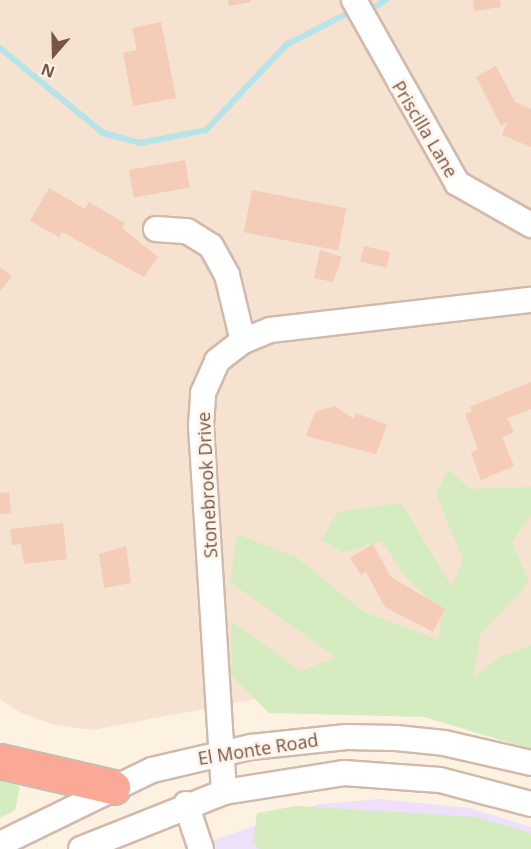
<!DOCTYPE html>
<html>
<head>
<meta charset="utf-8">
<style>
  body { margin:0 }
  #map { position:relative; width:531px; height:849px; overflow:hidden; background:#fdf1e2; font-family:"Open Sans",sans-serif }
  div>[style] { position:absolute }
  .residential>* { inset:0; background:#f5e2d0 }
  .education>* { inset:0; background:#eedffa }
  .green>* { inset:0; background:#d5ecc0 }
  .stream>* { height:6px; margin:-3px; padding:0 3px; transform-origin:3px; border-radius:3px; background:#b6e4e8 }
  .building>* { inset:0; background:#f4ccb8; transform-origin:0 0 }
  .roads { filter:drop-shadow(2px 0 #d1b9ab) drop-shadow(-2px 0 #d1b9ab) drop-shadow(0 2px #d1b9ab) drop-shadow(0 -2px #d1b9ab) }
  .minor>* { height:24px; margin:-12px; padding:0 12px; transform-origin:12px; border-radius:12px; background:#fff }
  .highway>* { height:33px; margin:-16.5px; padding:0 16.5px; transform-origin:16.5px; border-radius:16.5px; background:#fba996 }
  span { translate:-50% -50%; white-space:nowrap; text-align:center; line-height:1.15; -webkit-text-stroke:6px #fff5ea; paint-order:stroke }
  .street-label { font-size:18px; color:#775547 }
  .north { position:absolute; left:24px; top:24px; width:60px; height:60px; -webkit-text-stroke:4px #fff5ea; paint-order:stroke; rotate:200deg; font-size:16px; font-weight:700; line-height:24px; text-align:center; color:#775547 }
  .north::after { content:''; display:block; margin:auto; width:21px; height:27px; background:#775547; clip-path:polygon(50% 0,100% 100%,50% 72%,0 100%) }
</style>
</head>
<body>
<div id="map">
  <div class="residential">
    <div style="clip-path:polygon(0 0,531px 0,531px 737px,422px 704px,270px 696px,93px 730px,55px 725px,19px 712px,0 699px)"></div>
  </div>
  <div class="education">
    <div style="clip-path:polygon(379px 799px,469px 808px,531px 827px,531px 849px,187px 849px,320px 804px)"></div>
  </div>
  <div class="green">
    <div style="clip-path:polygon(448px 469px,470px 489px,531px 487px,531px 515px,512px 542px,529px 582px,480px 635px,474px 677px,500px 657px,531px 645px,531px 749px,424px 717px,269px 713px,232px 676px,231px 621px,301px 671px,336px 657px,230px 582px,237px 534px,296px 557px,364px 612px,439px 640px,442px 612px,405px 576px,382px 541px,343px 552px,321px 540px,338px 512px,401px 503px,452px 587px,463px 559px,436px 494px)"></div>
    <div style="clip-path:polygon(0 777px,20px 787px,15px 810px,0 818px)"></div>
    <div style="clip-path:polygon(296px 806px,476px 817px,531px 833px,531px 849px,259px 849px,253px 841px,257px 813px)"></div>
  </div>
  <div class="stream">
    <div style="left:373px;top:8px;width:15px;rotate:-32deg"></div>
    <div style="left:0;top:48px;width:134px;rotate:39.5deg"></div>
    <div style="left:103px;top:133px;width:38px;rotate:15deg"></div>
    <div style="left:140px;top:143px;width:67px;rotate:-11.1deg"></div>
    <div style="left:206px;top:130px;width:117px;rotate:-46.7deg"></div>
    <div style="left:286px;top:45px;width:68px;rotate:-27.3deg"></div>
  </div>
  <div class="building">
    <div style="clip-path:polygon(228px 0,251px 0,251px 2px,229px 6px)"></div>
    <div style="clip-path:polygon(473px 0,500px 0,501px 7px,474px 11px)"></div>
    <div style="clip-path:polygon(161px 22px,176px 98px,133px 106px,123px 53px,137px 50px,132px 28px)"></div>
    <div style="clip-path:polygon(496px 66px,515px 102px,531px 109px,531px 147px,502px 135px,507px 122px,501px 126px,476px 77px)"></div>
    <div style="left:185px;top:160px;width:28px;height:57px;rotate:80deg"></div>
    <div style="clip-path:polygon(49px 188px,85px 209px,89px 202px,125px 223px,122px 228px,158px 257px,144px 277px,62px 232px,59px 237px,30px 221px)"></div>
    <div style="left:252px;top:190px;width:96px;height:43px;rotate:11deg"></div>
    <div style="left:364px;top:246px;width:27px;height:16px;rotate:13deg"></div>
    <div style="clip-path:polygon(320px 250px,342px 257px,333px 282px,314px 278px)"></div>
    <div style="clip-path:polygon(0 267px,12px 276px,0 291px)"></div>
    <div style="clip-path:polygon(531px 382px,531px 409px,507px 418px,514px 432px,502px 437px,514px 466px,481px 480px,471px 453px,478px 449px,465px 414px,472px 411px,470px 407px)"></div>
    <div style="clip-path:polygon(335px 406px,354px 419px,356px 413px,387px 425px,376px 454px,306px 436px,315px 412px)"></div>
    <div style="clip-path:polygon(9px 492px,11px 513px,0 514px,0 493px)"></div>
    <div style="clip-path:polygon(63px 523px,67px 559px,24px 564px,21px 544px,12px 545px,10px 529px)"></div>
    <div style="clip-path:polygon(373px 544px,391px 577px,445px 609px,433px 632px,385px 607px,366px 572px,361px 575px,350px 558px)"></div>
    <div style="clip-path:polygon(126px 546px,131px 583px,104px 588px,99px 554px)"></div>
  </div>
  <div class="roads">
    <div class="minor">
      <div style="left:354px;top:0;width:210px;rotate:60.6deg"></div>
      <div style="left:457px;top:183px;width:85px;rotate:29.6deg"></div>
      <div style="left:156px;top:229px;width:31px;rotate:4deg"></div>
      <div style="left:187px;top:231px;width:28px;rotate:32deg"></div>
      <div style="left:211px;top:246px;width:33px;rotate:61deg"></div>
      <div style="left:227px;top:275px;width:68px;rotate:76.4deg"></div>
      <div style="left:224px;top:792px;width:368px;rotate:-93.6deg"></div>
      <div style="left:201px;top:425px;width:32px;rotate:-86deg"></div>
      <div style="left:203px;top:393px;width:35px;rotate:-66deg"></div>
      <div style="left:217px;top:361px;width:33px;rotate:-38deg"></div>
      <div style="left:243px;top:341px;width:29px;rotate:-22deg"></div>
      <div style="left:270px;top:330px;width:263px;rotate:-6.6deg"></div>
      <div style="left:186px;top:804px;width:47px;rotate:71.6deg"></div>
      <div style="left:0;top:844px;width:169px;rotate:-26deg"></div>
      <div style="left:152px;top:770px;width:102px;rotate:-13.1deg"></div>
      <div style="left:251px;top:747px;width:96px;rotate:-6deg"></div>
      <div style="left:346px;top:737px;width:50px;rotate:1.1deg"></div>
      <div style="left:396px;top:738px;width:48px;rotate:5.9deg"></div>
      <div style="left:444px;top:743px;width:89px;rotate:12.9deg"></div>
      <div style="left:81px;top:849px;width:154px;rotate:-21.7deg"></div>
      <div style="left:224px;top:792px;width:121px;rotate:-9deg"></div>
      <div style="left:344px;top:773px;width:96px;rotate:4.2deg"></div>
      <div style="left:440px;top:780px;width:94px;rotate:14.8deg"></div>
    </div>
    <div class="highway">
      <div style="left:0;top:761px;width:116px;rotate:13deg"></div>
    </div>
  </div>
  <div class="street-label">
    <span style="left:425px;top:129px;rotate:59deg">Priscilla Lane</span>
    <span style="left:207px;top:485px;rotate:-93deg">Stonebrook Drive</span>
    <span style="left:258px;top:749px;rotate:-9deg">El Monte Road</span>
  </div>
  <div class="north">N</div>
</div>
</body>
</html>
